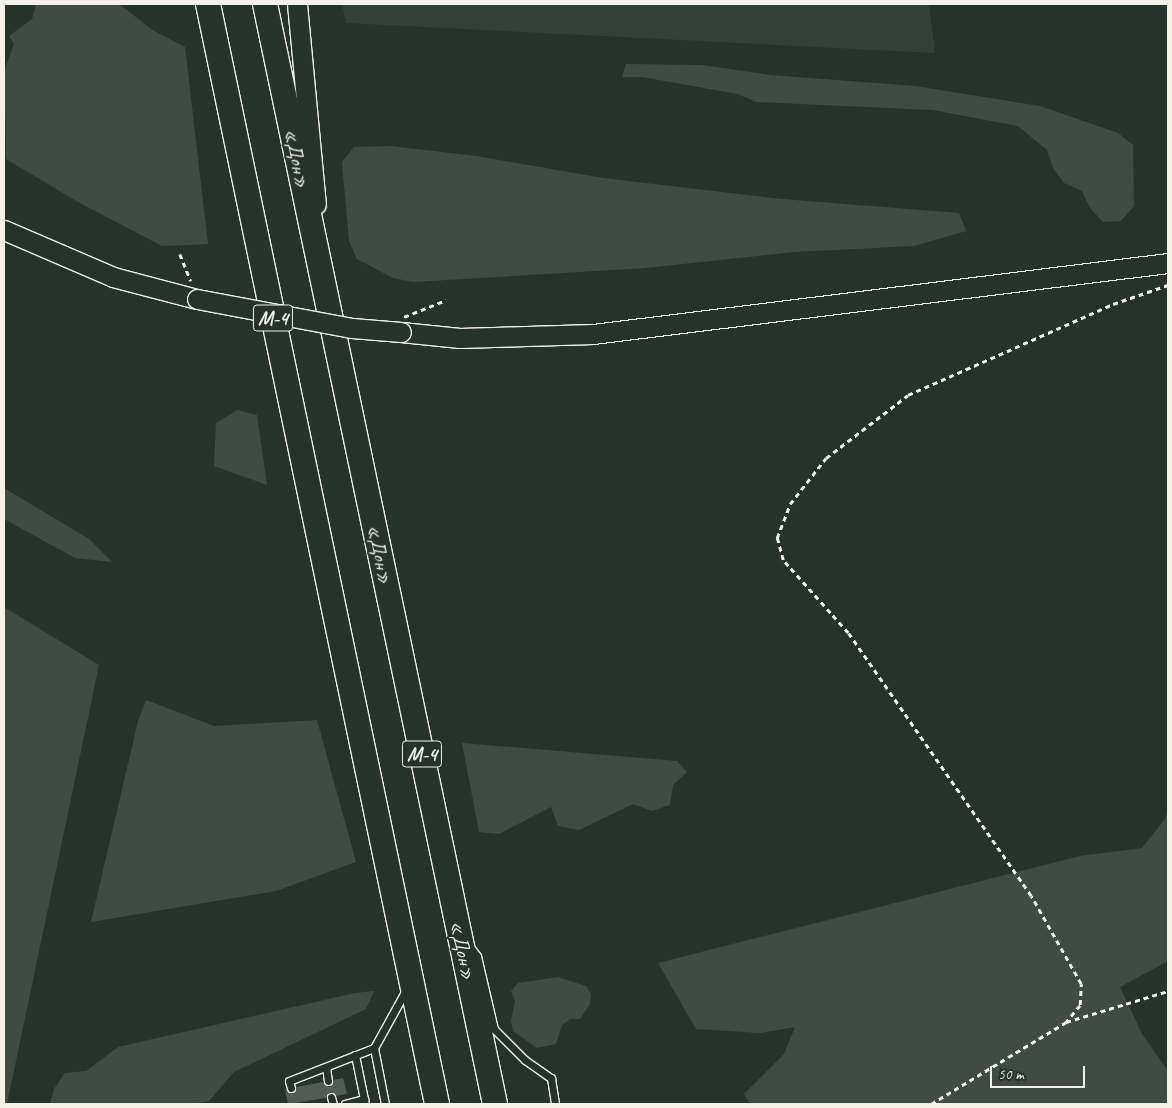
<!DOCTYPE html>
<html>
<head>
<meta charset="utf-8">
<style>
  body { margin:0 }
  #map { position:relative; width:1172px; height:1108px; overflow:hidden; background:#26332d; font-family:Caveat,sans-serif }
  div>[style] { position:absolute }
  .built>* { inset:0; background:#333f39 }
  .green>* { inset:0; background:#414b45 }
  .building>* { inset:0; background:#525c55 }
  .path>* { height:2.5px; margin-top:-1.25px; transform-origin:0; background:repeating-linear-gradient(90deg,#f4f1e8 0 5px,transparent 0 9px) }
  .roads { filter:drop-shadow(1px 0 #f4f1e8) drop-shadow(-1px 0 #f4f1e8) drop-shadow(0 1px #f4f1e8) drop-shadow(0 -1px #f4f1e8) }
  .lane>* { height:7px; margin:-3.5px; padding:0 3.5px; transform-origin:3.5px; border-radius:3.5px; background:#26332d }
  .secondary>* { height:19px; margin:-9.5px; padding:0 9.5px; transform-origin:9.5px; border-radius:9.5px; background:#26332d }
  .highway>* { height:24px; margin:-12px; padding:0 12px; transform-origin:12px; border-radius:12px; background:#26332d }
  .bridges { filter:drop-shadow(1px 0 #f4f1e8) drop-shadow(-1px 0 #f4f1e8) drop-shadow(0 1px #f4f1e8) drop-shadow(0 -1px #f4f1e8) }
  .secondary-bridge>* { height:19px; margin:-9.5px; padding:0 9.5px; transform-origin:9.5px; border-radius:9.5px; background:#26332d }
  span { translate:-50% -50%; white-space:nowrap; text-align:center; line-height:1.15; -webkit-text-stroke:4px #26332d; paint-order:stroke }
  .shield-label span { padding:1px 4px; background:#26332d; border:1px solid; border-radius:4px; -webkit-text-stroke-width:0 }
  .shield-label { font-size:20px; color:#f4f1e8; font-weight:700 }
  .street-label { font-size:21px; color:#f4f1e8 }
  .frame { position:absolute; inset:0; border:5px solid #f4f1e8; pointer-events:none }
  .scale { position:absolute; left:990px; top:1066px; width:95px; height:22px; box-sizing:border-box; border:2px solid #f4f1e8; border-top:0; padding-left:6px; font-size:15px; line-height:18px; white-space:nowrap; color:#f4f1e8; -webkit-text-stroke:4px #26332d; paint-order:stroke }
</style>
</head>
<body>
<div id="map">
  <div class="built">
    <div style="clip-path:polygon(342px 4px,929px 4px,935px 53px,346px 23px)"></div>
  </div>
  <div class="green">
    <div style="clip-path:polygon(36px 4px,119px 4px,154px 31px,185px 47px,208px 244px,162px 246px,78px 202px,6px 159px,4px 71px,14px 44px,9px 36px,32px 19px)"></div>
    <div style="clip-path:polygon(626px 64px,702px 65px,770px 75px,915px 86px,1040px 106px,1118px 133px,1133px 145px,1134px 206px,1121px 221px,1103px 222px,1090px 208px,1082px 191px,1064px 183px,1053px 168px,1047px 150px,1018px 126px,933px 110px,756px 102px,738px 94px,642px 77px,622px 77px)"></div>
    <div style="clip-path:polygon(390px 146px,476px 156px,603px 178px,782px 199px,959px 213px,966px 231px,914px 246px,794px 252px,646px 268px,413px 282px,393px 278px,357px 259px,349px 241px,342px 162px,354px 147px)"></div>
    <div style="clip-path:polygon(237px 410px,257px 415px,267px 485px,214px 466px,216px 423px)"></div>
    <div style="clip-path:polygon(4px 488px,89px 539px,112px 562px,75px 558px,4px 519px)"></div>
    <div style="clip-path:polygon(4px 607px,99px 665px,7px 1104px,4px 1104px)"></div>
    <div style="clip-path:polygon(146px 700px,214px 726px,317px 720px,356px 862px,276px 891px,91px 922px,138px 721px)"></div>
    <div style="clip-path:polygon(462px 743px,677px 761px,687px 772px,673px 785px,670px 805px,652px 811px,633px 804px,579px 830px,558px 826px,551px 807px,499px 834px,479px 832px)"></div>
    <div style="clip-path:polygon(1168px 808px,1168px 961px,1120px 987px,1142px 1034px,1168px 1071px,1168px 1104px,750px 1104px,744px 1094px,784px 1054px,795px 1027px,761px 1033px,696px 1029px,658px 963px,1080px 856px,1142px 848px,1165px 819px)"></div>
    <div style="clip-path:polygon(558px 977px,586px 986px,591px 994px,590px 1004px,580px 1019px,570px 1019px,562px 1025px,556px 1044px,537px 1048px,513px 1031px,511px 1021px,515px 1001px,511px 991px,518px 983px)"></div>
    <div style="clip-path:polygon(374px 991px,366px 1009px,234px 1072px,209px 1101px,194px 1104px,50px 1104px,54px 1089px,65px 1073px,86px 1071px,118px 1047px,355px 993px)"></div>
  </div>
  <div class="building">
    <div style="clip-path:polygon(343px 1078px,347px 1094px,336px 1096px,330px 1092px,326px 1098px,288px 1104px,285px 1089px,292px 1093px,296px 1087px,323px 1082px,329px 1086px,333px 1080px)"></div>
  </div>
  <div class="path">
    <div style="left:180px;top:254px;width:29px;rotate:68deg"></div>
    <div style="left:404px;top:317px;width:45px;rotate:-22deg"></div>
    <div style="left:1066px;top:1022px;width:107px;rotate:-16.9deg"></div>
    <div style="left:931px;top:1104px;width:157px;rotate:-31.2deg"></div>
    <div style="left:1065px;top:1023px;width:23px;rotate:-50deg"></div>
    <div style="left:1080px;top:1005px;width:21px;rotate:-87deg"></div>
    <div style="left:1081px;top:984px;width:101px;rotate:-119.6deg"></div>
    <div style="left:1031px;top:896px;width:320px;rotate:-124.8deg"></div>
    <div style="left:848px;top:633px;width:98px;rotate:-131.7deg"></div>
    <div style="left:783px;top:560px;width:23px;rotate:-105deg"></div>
    <div style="left:777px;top:538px;width:36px;rotate:-69deg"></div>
    <div style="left:790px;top:504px;width:58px;rotate:-52deg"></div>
    <div style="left:826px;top:458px;width:103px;rotate:-37.5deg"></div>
    <div style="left:908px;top:395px;width:224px;rotate:-23.9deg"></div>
    <div style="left:1113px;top:304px;width:58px;rotate:-19.1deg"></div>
  </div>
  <div class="roads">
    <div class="lane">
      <div style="left:471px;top:948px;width:10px;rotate:53deg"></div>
      <div style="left:477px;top:956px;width:75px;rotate:76.9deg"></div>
      <div style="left:494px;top:1029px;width:44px;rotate:45deg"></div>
      <div style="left:525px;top:1060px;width:32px;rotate:35deg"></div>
      <div style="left:551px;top:1078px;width:26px;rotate:81deg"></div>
      <div style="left:374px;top:1048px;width:57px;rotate:78.9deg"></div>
      <div style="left:355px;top:1055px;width:50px;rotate:78.5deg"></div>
      <div style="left:326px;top:1067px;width:14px;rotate:82deg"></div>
      <div style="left:291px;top:1088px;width:7px;rotate:-106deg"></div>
      <div style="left:289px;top:1081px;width:91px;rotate:-21.2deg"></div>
      <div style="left:374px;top:1048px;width:66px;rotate:-61.1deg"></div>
      <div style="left:331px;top:1097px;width:7px;rotate:74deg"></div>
      <div style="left:345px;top:1104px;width:20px;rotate:-15deg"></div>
    </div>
    <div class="secondary">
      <div style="left:297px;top:4px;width:201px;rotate:84.6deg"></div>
      <div style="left:4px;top:230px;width:119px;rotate:23.3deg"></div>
      <div style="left:113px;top:277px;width:87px;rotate:14.7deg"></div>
      <div style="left:401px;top:332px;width:59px;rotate:5.8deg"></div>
      <div style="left:460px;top:338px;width:133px;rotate:-1.7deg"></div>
      <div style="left:593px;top:334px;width:579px;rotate:-7.04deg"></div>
    </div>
    <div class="highway">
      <div style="left:208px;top:4px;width:1124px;rotate:78.24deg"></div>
      <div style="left:265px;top:4px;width:1124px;rotate:78.19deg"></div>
    </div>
  </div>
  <div class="bridges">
    <div class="secondary-bridge">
      <div style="left:197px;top:299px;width:158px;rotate:10.6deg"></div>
      <div style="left:352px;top:328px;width:49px;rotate:4.7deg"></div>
    </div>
  </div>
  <div class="shield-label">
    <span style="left:273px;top:318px">М-4</span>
    <span style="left:422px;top:754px">М-4</span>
  </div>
  <div class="street-label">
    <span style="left:297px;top:158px;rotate:78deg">«Дон»</span>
    <span style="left:380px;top:554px;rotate:78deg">«Дон»</span>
    <span style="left:463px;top:950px;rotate:78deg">«Дон»</span>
  </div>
  <div class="frame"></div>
  <div class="scale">50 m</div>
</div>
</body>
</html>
